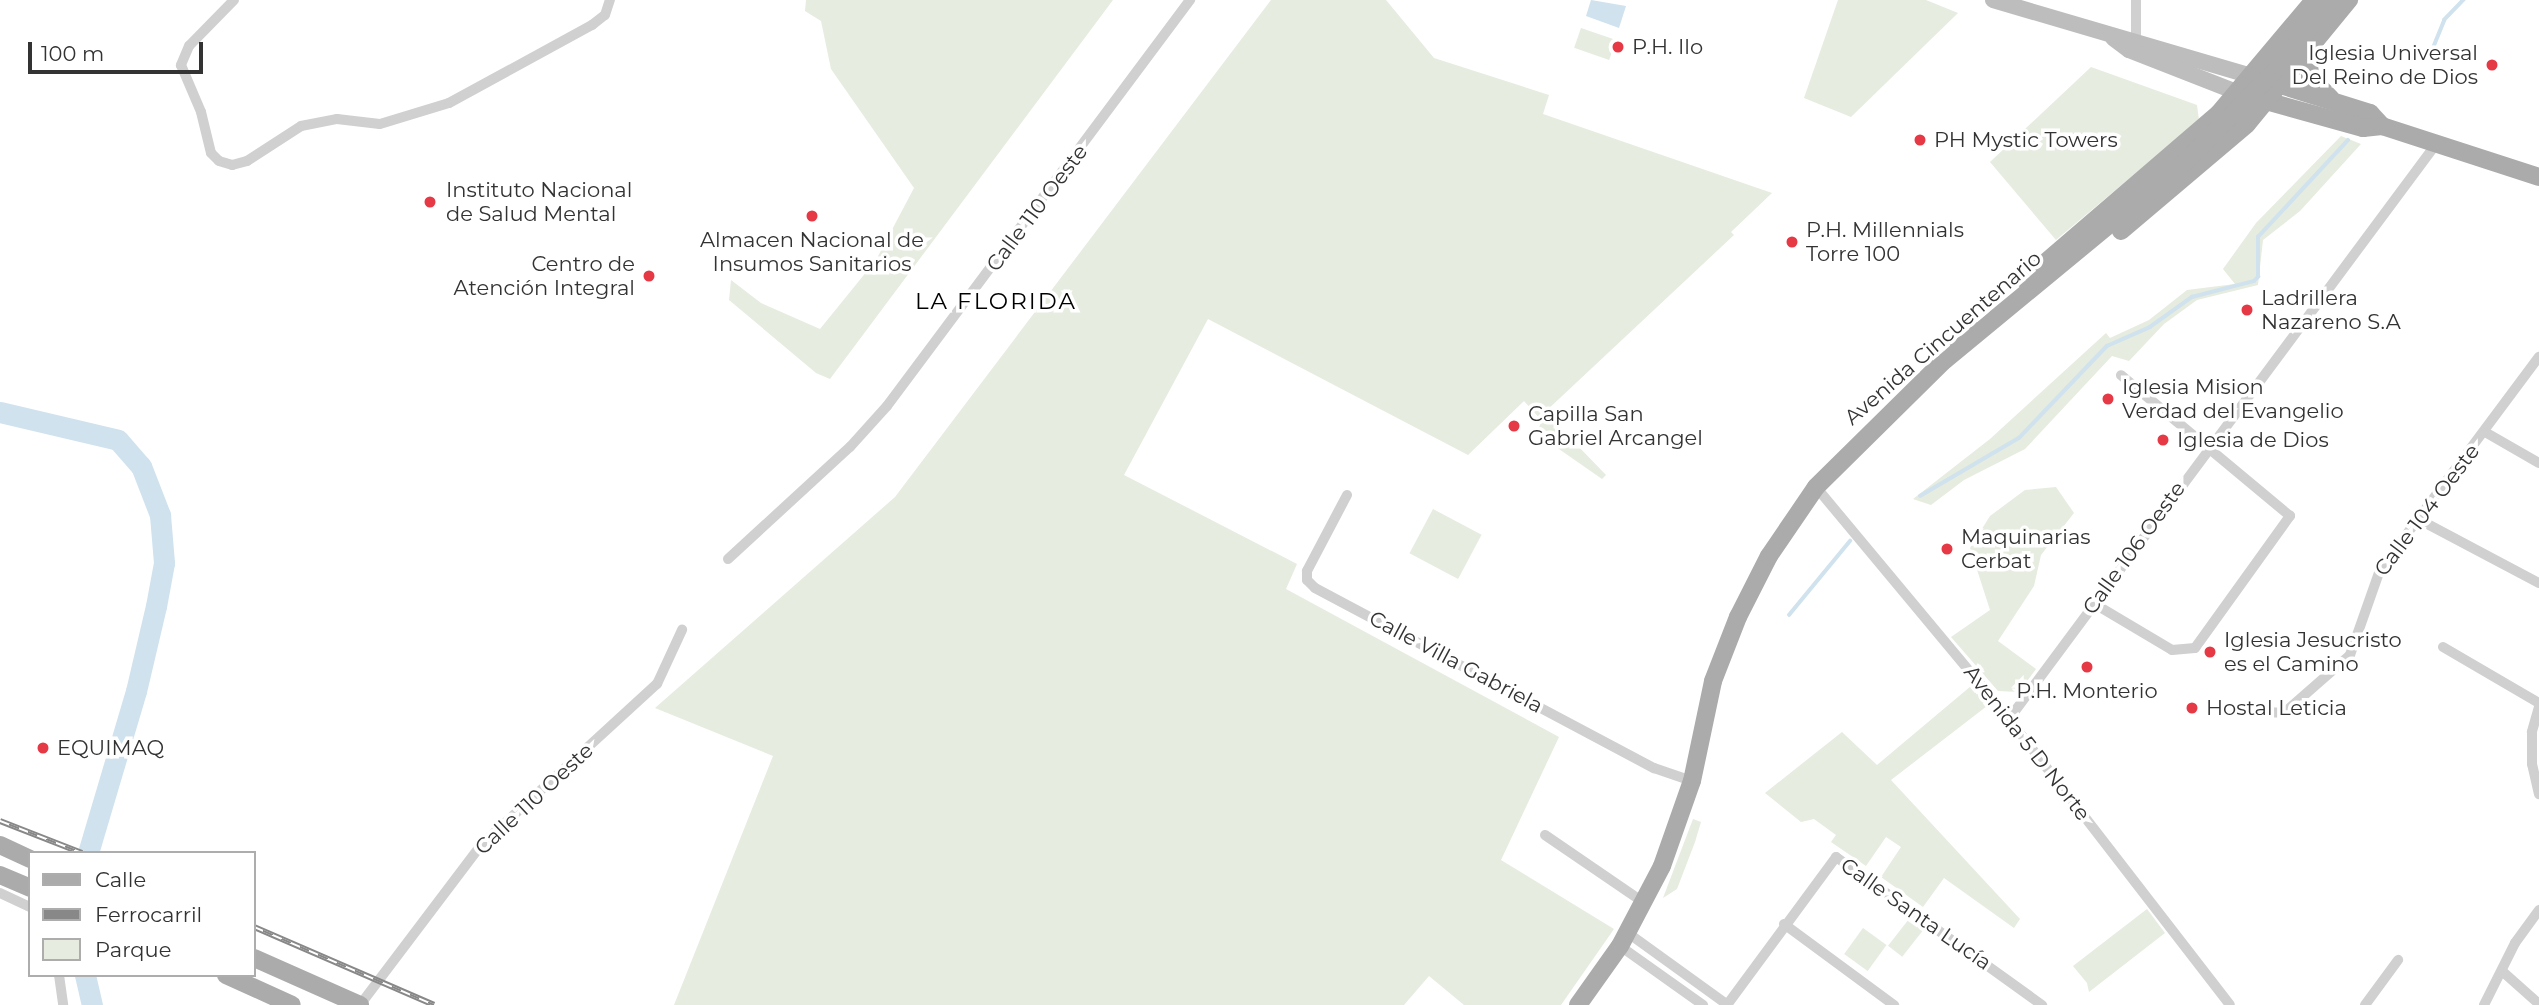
<!DOCTYPE html>
<html>
<head>
<meta charset="utf-8">
<style>
  body { margin:0 }
  #map { position:relative; width:2539px; height:1005px; overflow:hidden; background:#fff; font-family:Montserrat,sans-serif }
  div>[style] { position:absolute }
  .green>* { inset:0; background:#e6ecdf; transform-origin:0 0 }
  .water>* { inset:0; background:#cfe2ee }
  .stream>* { height:3.5px; margin:-1.75px; padding:0 1.75px; transform-origin:1.75px; border-radius:1.75px; background:#cfe2ee }
  .river>* { height:21px; margin:-10.5px; padding:0 10.5px; transform-origin:10.5px; border-radius:10.5px; background:#cfe2ee }
  .street>* { height:10px; margin:-5px; padding:0 5px; transform-origin:5px; border-radius:5px; background:#d0d0d0 }
  .secondary>* { height:16px; margin:-8px; padding:0 8px; transform-origin:8px; border-radius:8px; background:#bdbdbd }
  .primary>* { height:18px; margin:-9px; padding:0 9px; transform-origin:9px; border-radius:9px; background:#ababab }
  .rail>* { height:6px; margin-top:-3px; transform-origin:0; background:repeating-linear-gradient(90deg,#fff 0 10px,#888 0 20px); box-sizing:border-box; border-block:2px solid #888 }
  .primary-bridge>* { height:18px; margin:-9px; padding:0 9px; transform-origin:9px; border-radius:9px; background:#ababab }
  .dots>* { width:19px; height:19px; translate:-50% -50%; box-sizing:border-box; border:4px solid #fff; border-radius:50% }
  span { translate:-50% -50%; white-space:nowrap; text-align:center; line-height:1.15; -webkit-text-stroke:7px #fff; paint-order:stroke }
  .poi-label { font-size:21px; color:#333 }
  .left { translate:0 -50%; text-align:left }
  .right { translate:-100% -50%; text-align:right }
  .street-label { font-size:21px; color:#333 }
  .neighbourhood-label { font-size:23px; color:#000; letter-spacing:2px }
  .legend { position:absolute; left:28px; top:851px; width:228px; height:126px; box-sizing:border-box; background:#fff; border:2px solid #adadad; margin:0; padding:9px 12px; list-style:none; font-size:21px; color:#333 }
  .legend li { display:flex; align-items:center; gap:14px; height:35px }
  .legend b { width:35px; border:2px solid #adadad }
  .scale { position:absolute; left:28px; top:42px; width:175px; height:32px; box-sizing:border-box; border:4px solid #333; border-top:0; padding-left:9px; font-size:21px; line-height:24px; white-space:nowrap; color:#333; -webkit-text-stroke:5px #fff; paint-order:stroke }
</style>
</head>
<body>
<div id="map">
  <div class="green">
    <div style="clip-path:polygon(806px 0,1113px 0,830px 379px,816px 373px,729px 300px,731px 280px,761px 303px,820px 329px,876px 260px,914px 188px,831px 69px,821px 21px,805px 11px)"></div>
    <div style="clip-path:polygon(1271px 0,1386px 0,1434px 58px,1549px 95px,1543px 114px,1772px 193px,1731px 232px,1734px 235px,1545px 412px,1606px 475px,1602px 479px,1536px 433px,1542px 421px,1524px 401px,1468px 455px,1208px 319px,1124px 475px,1297px 564px,1286px 589px,1559px 737px,1501px 860px,1614px 929px,1561px 1005px,1464px 1005px,1429px 976px,1404px 1005px,674px 1005px,773px 756px,655px 708px,895px 497px)"></div>
    <div style="clip-path:polygon(1838px 0,1926px 0,1958px 13px,1851px 117px,1804px 98px)"></div>
    <div style="left:1581px;top:28px;width:37px;height:21px;rotate:19deg"></div>
    <div style="clip-path:polygon(2091px 67px,2197px 105px,2199px 120px,2056px 240px,1990px 162px)"></div>
    <div style="clip-path:polygon(2341px 136px,2361px 144px,2300px 211px,2263px 240px,2258px 285px,2197px 300px,2164px 324px,2129px 361px,2112px 356px,2025px 449px,1964px 480px,1931px 505px,1913px 499px,1990px 439px,2106px 333px,2110px 338px,2149px 320px,2187px 290px,2235px 284px,2223px 269px,2256px 223px)"></div>
    <div style="clip-path:polygon(2056px 487px,2074px 513px,2041px 555px,2034px 586px,1998px 641px,2036px 669px,2019px 692px,1998px 691px,1951px 637px,1990px 610px,1970px 548px,1990px 516px,2025px 490px)"></div>
    <div style="left:1433px;top:509px;width:55px;height:50px;rotate:28deg"></div>
    <div style="clip-path:polygon(1971px 686px,1987px 706px,1891px 780px,2020px 919px,2014px 928px,1944px 878px,1923px 907px,1881px 877px,1901px 847px,1886px 837px,1866px 866px,1831px 842px,1836px 835px,1814px 819px,1801px 822px,1765px 793px,1842px 732px,1877px 765px)"></div>
    <div style="clip-path:polygon(1693px 819px,1701px 822px,1695px 842px,1677px 889px,1663px 898px)"></div>
    <div style="clip-path:polygon(2147px 909px,2165px 933px,2089px 992px,2087px 983px,2073px 966px)"></div>
    <div style="left:1909px;top:919px;width:18px;height:34px;rotate:38deg"></div>
    <div style="left:1863px;top:928px;width:29px;height:32px;rotate:36deg"></div>
  </div>
  <div class="water">
    <div style="clip-path:polygon(1591px 0,1626px 6px,1619px 28px,1586px 16px)"></div>
  </div>
  <div class="stream">
    <div style="left:2431px;top:53px;width:35px;rotate:-68deg"></div>
    <div style="left:2444px;top:20px;width:28px;rotate:-46deg"></div>
    <div style="left:1920px;top:496px;width:115px;rotate:-30.4deg"></div>
    <div style="left:2019px;top:438px;width:127px;rotate:-46.3deg"></div>
    <div style="left:2107px;top:346px;width:47px;rotate:-23.8deg"></div>
    <div style="left:2150px;top:327px;width:52px;rotate:-35.5deg"></div>
    <div style="left:2192px;top:297px;width:64px;rotate:-14.5deg"></div>
    <div style="left:2254px;top:281px;width:6px;rotate:-45deg"></div>
    <div style="left:2258px;top:277px;width:40px;rotate:-90deg"></div>
    <div style="left:2258px;top:237px;width:132px;rotate:-47.1deg"></div>
    <div style="left:1789px;top:615px;width:96px;rotate:-50.5deg"></div>
  </div>
  <div class="river">
    <div style="left:0;top:412px;width:121px;rotate:13.3deg"></div>
    <div style="left:118px;top:440px;width:35px;rotate:49deg"></div>
    <div style="left:141px;top:466px;width:53px;rotate:68.8deg"></div>
    <div style="left:160px;top:515px;width:48px;rotate:85.2deg"></div>
    <div style="left:164px;top:563px;width:44px;rotate:100.5deg"></div>
    <div style="left:156px;top:606px;width:87px;rotate:103.2deg"></div>
    <div style="left:136px;top:691px;width:169px;rotate:106.5deg"></div>
    <div style="left:85px;top:975px;width:31px;rotate:77deg"></div>
  </div>
  <div class="street">
    <div style="left:234px;top:0;width:64px;rotate:134.4deg"></div>
    <div style="left:189px;top:46px;width:21px;rotate:113deg"></div>
    <div style="left:181px;top:65px;width:51px;rotate:66.9deg"></div>
    <div style="left:201px;top:112px;width:42px;rotate:76.3deg"></div>
    <div style="left:211px;top:153px;width:11px;rotate:45deg"></div>
    <div style="left:219px;top:161px;width:14px;rotate:17deg"></div>
    <div style="left:232px;top:165px;width:16px;rotate:-15deg"></div>
    <div style="left:247px;top:161px;width:64px;rotate:-32.9deg"></div>
    <div style="left:301px;top:126px;width:37px;rotate:-11deg"></div>
    <div style="left:337px;top:119px;width:43px;rotate:6.6deg"></div>
    <div style="left:380px;top:124px;width:72px;rotate:-16.9deg"></div>
    <div style="left:449px;top:103px;width:163px;rotate:-28.6deg"></div>
    <div style="left:592px;top:25px;width:16px;rotate:-38deg"></div>
    <div style="left:605px;top:15px;width:16px;rotate:-72deg"></div>
    <div style="left:2136px;top:0;width:39px;rotate:90deg"></div>
    <div style="left:2485px;top:432px;width:62px;rotate:29.9deg"></div>
    <div style="left:1816px;top:487px;width:302px;rotate:50.2deg"></div>
    <div style="left:2009px;top:719px;width:361px;rotate:52.3deg"></div>
    <div style="left:1347px;top:495px;width:86px;rotate:117.8deg"></div>
    <div style="left:1307px;top:571px;width:9px;rotate:90deg"></div>
    <div style="left:1307px;top:580px;width:11px;rotate:45deg"></div>
    <div style="left:1315px;top:588px;width:384px;rotate:28deg"></div>
    <div style="left:1654px;top:768px;width:40px;rotate:18.9deg"></div>
    <div style="left:2418px;top:519px;width:137px;rotate:27.9deg"></div>
    <div style="left:728px;top:559px;width:166px;rotate:-42.6deg"></div>
    <div style="left:850px;top:447px;width:55px;rotate:-47.9deg"></div>
    <div style="left:887px;top:406px;width:507px;rotate:-53.27deg"></div>
    <div style="left:2093px;top:603px;width:92px;rotate:30.7deg"></div>
    <div style="left:2172px;top:650px;width:23px;rotate:-5deg"></div>
    <div style="left:2195px;top:648px;width:163px;rotate:-54.3deg"></div>
    <div style="left:2290px;top:516px;width:220px;rotate:-140.2deg"></div>
    <div style="left:2443px;top:647px;width:111px;rotate:30.3deg"></div>
    <div style="left:2539px;top:707px;width:26px;rotate:106deg"></div>
    <div style="left:2532px;top:732px;width:32px;rotate:90deg"></div>
    <div style="left:2532px;top:764px;width:31px;rotate:77deg"></div>
    <div style="left:2267px;top:712px;width:17px;rotate:3deg"></div>
    <div style="left:2284px;top:713px;width:88px;rotate:-41.3deg"></div>
    <div style="left:2350px;top:655px;width:90px;rotate:-70.6deg"></div>
    <div style="left:2380px;top:570px;width:266px;rotate:-53.3deg"></div>
    <div style="left:2009px;top:719px;width:716px;rotate:-53.4deg"></div>
    <div style="left:1545px;top:835px;width:119px;rotate:34.4deg"></div>
    <div style="left:0;top:893px;width:33px;rotate:25deg"></div>
    <div style="left:1784px;top:924px;width:137px;rotate:36.4deg"></div>
    <div style="left:1628px;top:933px;width:123px;rotate:35.8deg"></div>
    <div style="left:1620px;top:946px;width:102px;rotate:35.4deg"></div>
    <div style="left:2502px;top:971px;width:50px;rotate:41.7deg"></div>
    <div style="left:59px;top:975px;width:30px;rotate:82deg"></div>
    <div style="left:360px;top:1005px;width:201px;rotate:-52.9deg"></div>
    <div style="left:481px;top:845px;width:239px;rotate:-42.5deg"></div>
    <div style="left:657px;top:684px;width:60px;rotate:-65.2deg"></div>
    <div style="left:1727px;top:1005px;width:184px;rotate:-53.6deg"></div>
    <div style="left:1836px;top:857px;width:254px;rotate:35.7deg"></div>
    <div style="left:2365px;top:1005px;width:56px;rotate:-53.7deg"></div>
    <div style="left:2484px;top:1005px;width:69px;rotate:-63.4deg"></div>
    <div style="left:2515px;top:943px;width:41px;rotate:-54deg"></div>
  </div>
  <div class="secondary">
    <div style="left:1993px;top:0;width:272px;rotate:16.4deg"></div>
    <div style="left:2113px;top:38px;width:20px;rotate:37deg"></div>
    <div style="left:2129px;top:50px;width:118px;rotate:21.4deg"></div>
  </div>
  <div class="primary">
    <div style="left:2308px;top:52px;width:25px;rotate:85deg"></div>
    <div style="left:2310px;top:77px;width:30px;rotate:46deg"></div>
    <div style="left:2274px;top:83px;width:101px;rotate:17.4deg"></div>
    <div style="left:2370px;top:113px;width:18px;rotate:47deg"></div>
    <div style="left:2259px;top:99px;width:108px;rotate:15.6deg"></div>
    <div style="left:2363px;top:128px;width:19px;rotate:-6deg"></div>
    <div style="left:2382px;top:126px;width:165px;rotate:18deg"></div>
    <div style="left:2121px;top:231px;width:165px;rotate:-40.3deg"></div>
    <div style="left:2247px;top:124px;width:161px;rotate:-50.6deg"></div>
    <div style="left:2025px;top:280px;width:256px;rotate:-40.7deg"></div>
    <div style="left:2219px;top:113px;width:148px;rotate:-49.9deg"></div>
    <div style="left:0;top:845px;width:33px;rotate:25deg"></div>
    <div style="left:0;top:875px;width:33px;rotate:23deg"></div>
    <div style="left:254px;top:958px;width:116px;rotate:23.9deg"></div>
    <div style="left:226px;top:975px;width:72px;rotate:24.4deg"></div>
    <div style="left:1578px;top:1005px;width:72px;rotate:-54.6deg"></div>
    <div style="left:1620px;top:946px;width:90px;rotate:-62.3deg"></div>
    <div style="left:1662px;top:866px;width:90px;rotate:-70.6deg"></div>
    <div style="left:1692px;top:781px;width:102px;rotate:-78.1deg"></div>
    <div style="left:1713px;top:681px;width:69px;rotate:-68.7deg"></div>
    <div style="left:1738px;top:617px;width:68px;rotate:-63.1deg"></div>
    <div style="left:1769px;top:556px;width:83px;rotate:-55.7deg"></div>
    <div style="left:1816px;top:487px;width:181px;rotate:-44.6deg"></div>
    <div style="left:1945px;top:360px;width:311px;rotate:-39.5deg"></div>
  </div>
  <div class="rail">
    <div style="left:0;top:821px;width:88px;rotate:21.3deg"></div>
    <div style="left:254px;top:927px;width:196px;rotate:23.4deg"></div>
  </div>
  <div class="primary-bridge">
    <div style="left:2185px;top:162px;width:135px;rotate:-45.3deg"></div>
    <div style="left:2280px;top:66px;width:83px;rotate:-52.3deg"></div>
  </div>
  <div class="dots">
    <div style="left:1618px;top:47px;background:#e63946"></div>
    <div style="left:2492px;top:65px;background:#e63946"></div>
    <div style="left:1920px;top:140px;background:#e63946"></div>
    <div style="left:430px;top:202px;background:#e63946"></div>
    <div style="left:812px;top:216px;background:#e63946"></div>
    <div style="left:1792px;top:242px;background:#e63946"></div>
    <div style="left:649px;top:276px;background:#e63946"></div>
    <div style="left:2247px;top:310px;background:#e63946"></div>
    <div style="left:2108px;top:399px;background:#e63946"></div>
    <div style="left:1514px;top:426px;background:#e63946"></div>
    <div style="left:2163px;top:440px;background:#e63946"></div>
    <div style="left:1947px;top:549px;background:#e63946"></div>
    <div style="left:2210px;top:652px;background:#e63946"></div>
    <div style="left:2087px;top:667px;background:#e63946"></div>
    <div style="left:2192px;top:708px;background:#e63946"></div>
    <div style="left:43px;top:748px;background:#e63946"></div>
  </div>
  <div class="poi-label">
    <span class="left" style="left:1632px;top:47px">P.H. Ilo</span>
    <span class="right" style="left:2478px;top:65px">Iglesia Universal<br>Del Reino de Dios</span>
    <span class="left" style="left:1934px;top:140px">PH Mystic Towers</span>
    <span class="left" style="left:446px;top:202px">Instituto Nacional<br>de Salud Mental</span>
    <span class="left" style="left:1806px;top:242px">P.H. Millennials<br>Torre 100</span>
    <span style="left:812px;top:252px">Almacen Nacional de<br>Insumos Sanitarios</span>
    <span class="right" style="left:635px;top:276px">Centro de<br>Atención Integral</span>
    <span class="left" style="left:2261px;top:310px">Ladrillera<br>Nazareno S.A</span>
    <span class="left" style="left:2122px;top:399px">Iglesia Mision<br>Verdad del Evangelio</span>
    <span class="left" style="left:1528px;top:426px">Capilla San<br>Gabriel Arcangel</span>
    <span class="left" style="left:2177px;top:440px">Iglesia de Dios</span>
    <span class="left" style="left:1961px;top:549px">Maquinarias<br>Cerbat</span>
    <span class="left" style="left:2224px;top:652px">Iglesia Jesucristo<br>es el Camino</span>
    <span style="left:2087px;top:691px">P.H. Monterio</span>
    <span class="left" style="left:2206px;top:708px">Hostal Leticia</span>
    <span class="left" style="left:57px;top:748px">EQUIMAQ</span>
  </div>
  <div class="street-label">
    <span style="left:1037px;top:208px;rotate:-53deg">Calle 110 Oeste</span>
    <span style="left:1943px;top:338px;rotate:-41deg">Avenida Cincuentenario</span>
    <span style="left:2427px;top:510px;rotate:-53deg">Calle 104 Oeste</span>
    <span style="left:2134px;top:548px;rotate:-54deg">Calle 106 Oeste</span>
    <span style="left:1456px;top:662px;rotate:28deg">Calle Villa Gabriela</span>
    <span style="left:2027px;top:743px;rotate:52deg">Avenida 5 D Norte</span>
    <span style="left:534px;top:799px;rotate:-43deg">Calle 110 Oeste</span>
    <span style="left:1916px;top:914px;rotate:35deg">Calle Santa Lucía</span>
  </div>
  <div class="neighbourhood-label">
    <span style="left:996px;top:301px">LA FLORIDA</span>
  </div>
  <ul class="legend">
  <li><b style="height:9px;background:#ababab"></b>Calle</li>
  <li><b style="height:9px;background:#888"></b>Ferrocarril</li>
  <li><b style="height:19px;background:#e6ecdf"></b>Parque</li>
  </ul>
  <div class="scale">100 m</div>
</div>
</body>
</html>
